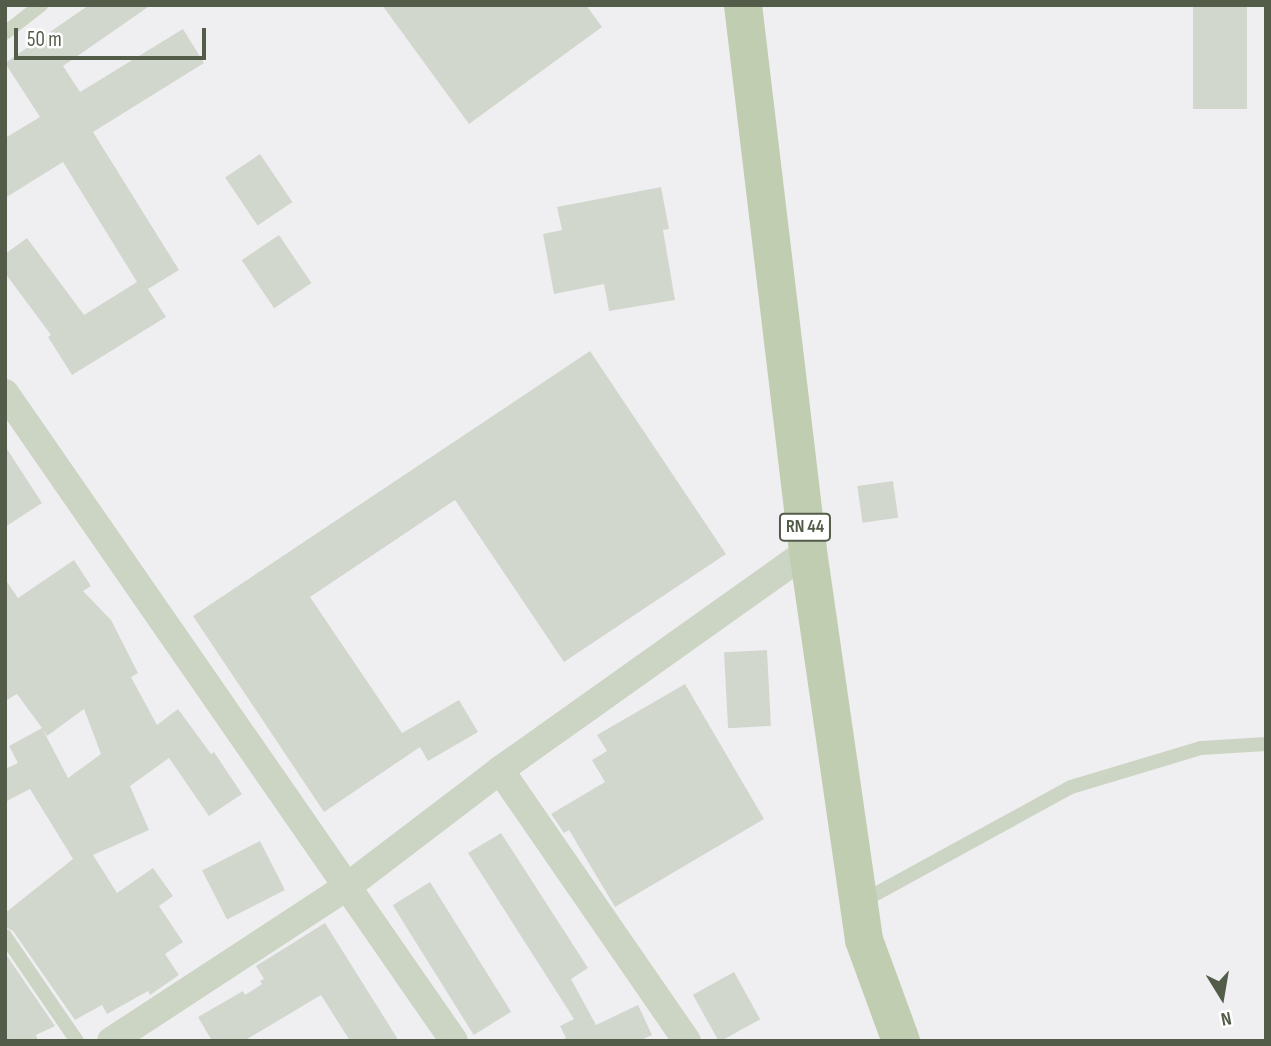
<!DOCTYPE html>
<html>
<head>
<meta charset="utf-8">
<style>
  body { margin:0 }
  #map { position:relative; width:1271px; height:1046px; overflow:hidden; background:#efeff2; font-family:"Sofia Sans Condensed",sans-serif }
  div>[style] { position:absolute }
  .building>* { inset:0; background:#d2d7ce; transform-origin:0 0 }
  .lane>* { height:14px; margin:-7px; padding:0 7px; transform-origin:7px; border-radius:7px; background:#ccd4c3 }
  .street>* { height:28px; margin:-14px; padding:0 14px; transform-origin:14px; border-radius:14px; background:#ccd4c3 }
  .primary>* { height:38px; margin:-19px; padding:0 19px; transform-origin:19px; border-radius:19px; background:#c0cdb0 }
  span { translate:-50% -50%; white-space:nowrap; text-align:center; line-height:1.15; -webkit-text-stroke:5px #fff; paint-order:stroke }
  .shield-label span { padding:2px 5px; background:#fff; border:2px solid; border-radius:5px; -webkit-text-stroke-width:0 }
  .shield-label { font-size:18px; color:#535c48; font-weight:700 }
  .frame { position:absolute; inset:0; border:7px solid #535c48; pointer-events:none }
  .north { position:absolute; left:1187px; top:962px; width:70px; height:70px; -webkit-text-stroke:5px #fff; paint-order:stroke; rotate:169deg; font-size:19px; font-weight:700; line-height:28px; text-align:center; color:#535c48 }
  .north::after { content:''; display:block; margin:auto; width:24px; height:32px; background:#535c48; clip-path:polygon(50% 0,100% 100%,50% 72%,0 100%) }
  .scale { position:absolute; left:14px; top:28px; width:192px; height:32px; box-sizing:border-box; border:4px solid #535c48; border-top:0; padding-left:9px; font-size:21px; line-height:24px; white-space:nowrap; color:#535c48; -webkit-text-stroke:5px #fff; paint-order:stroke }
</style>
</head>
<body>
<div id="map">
  <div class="building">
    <div style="clip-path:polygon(89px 5px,151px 5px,63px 66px,80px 92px,183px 29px,204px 63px,93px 132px,179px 270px,148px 289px,166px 317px,72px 375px,48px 337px,51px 335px,5px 273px,5px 254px,27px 238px,84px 315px,137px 282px,63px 162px,5px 198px,5px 138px,40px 117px,5px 63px)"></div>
    <div style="clip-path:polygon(382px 5px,586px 5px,602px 27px,469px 124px)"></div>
    <div style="left:1193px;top:5px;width:54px;height:104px"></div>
    <div style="left:260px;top:154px;width:58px;height:42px;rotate:56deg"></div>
    <div style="clip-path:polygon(661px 187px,669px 229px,663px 230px,675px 300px,609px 311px,604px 284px,554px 294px,543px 234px,562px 230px,557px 207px)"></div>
    <div style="left:279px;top:235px;width:58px;height:45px;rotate:56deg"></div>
    <div style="clip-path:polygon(590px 351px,726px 554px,564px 662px,455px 500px,310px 597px,402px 733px,459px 700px,478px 732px,428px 761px,420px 747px,324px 812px,193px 616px)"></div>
    <div style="clip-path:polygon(5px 446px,42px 503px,5px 527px)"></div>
    <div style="left:893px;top:481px;width:37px;height:36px;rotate:82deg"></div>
    <div style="clip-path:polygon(evenodd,74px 560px,91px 586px,83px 591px,111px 620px,138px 673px,131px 677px,157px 725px,178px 709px,211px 754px,214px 752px,242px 794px,209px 816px,169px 758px,130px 786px,149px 830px,93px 855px,117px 893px,153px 868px,173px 896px,159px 906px,183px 942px,165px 954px,179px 975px,150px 995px,148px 991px,107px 1014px,102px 1005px,75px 1020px,13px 931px,5px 927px,5px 913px,73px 859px,30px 789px,5px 802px,5px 769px,18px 763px,9px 746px,42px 728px,17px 694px,5px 701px,5px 579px,18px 598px,74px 560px,84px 709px,101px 754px,68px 778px,43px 730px,47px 736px,84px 709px)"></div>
    <div style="left:767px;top:650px;width:76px;height:43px;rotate:87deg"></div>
    <div style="clip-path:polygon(685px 684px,764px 819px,615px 907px,569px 830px,564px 833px,551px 814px,605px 782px,592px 760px,607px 751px,597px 735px)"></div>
    <div style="clip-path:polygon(501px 833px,588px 968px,571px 979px,596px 1025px,638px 1005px,652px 1035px,639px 1041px,561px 1041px,566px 1038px,560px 1026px,574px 1019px,468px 853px)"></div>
    <div style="left:260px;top:841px;width:55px;height:65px;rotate:63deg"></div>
    <div style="left:430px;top:882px;width:153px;height:44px;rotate:58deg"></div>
    <div style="clip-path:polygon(325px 923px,399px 1041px,350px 1041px,321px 995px,244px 1041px,212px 1041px,198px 1017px,243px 991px,245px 995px,262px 984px,260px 981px,264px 979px,256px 966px)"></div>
    <div style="clip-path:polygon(5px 953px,55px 1026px,36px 1035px,38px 1041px,5px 1041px)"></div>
    <div style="left:734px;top:972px;width:54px;height:47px;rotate:61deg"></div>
  </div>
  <div class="lane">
    <div style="left:5px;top:33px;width:46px;rotate:-37.9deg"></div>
    <div style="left:861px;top:902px;width:239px;rotate:-28.7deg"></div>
    <div style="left:1071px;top:787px;width:136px;rotate:-16.7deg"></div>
    <div style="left:1201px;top:748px;width:65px;rotate:-3.5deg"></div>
    <div style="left:5px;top:936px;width:127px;rotate:55.6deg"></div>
  </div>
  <div class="street">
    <div style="left:5px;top:393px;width:788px;rotate:55.28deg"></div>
    <div style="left:500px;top:770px;width:329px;rotate:55.4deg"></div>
    <div style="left:111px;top:1041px;width:283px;rotate:-33.2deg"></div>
    <div style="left:348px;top:886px;width:191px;rotate:-37.3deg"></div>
    <div style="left:500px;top:770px;width:378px;rotate:-35.4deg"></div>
  </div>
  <div class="primary">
    <div style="left:743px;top:5px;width:550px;rotate:83.21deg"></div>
    <div style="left:808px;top:551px;width:393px;rotate:81.8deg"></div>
    <div style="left:864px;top:940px;width:108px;rotate:69.9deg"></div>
  </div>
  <div class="shield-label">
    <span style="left:805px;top:527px">RN 44</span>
  </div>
  <div class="frame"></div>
  <div class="north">N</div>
  <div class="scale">50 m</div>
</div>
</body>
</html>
